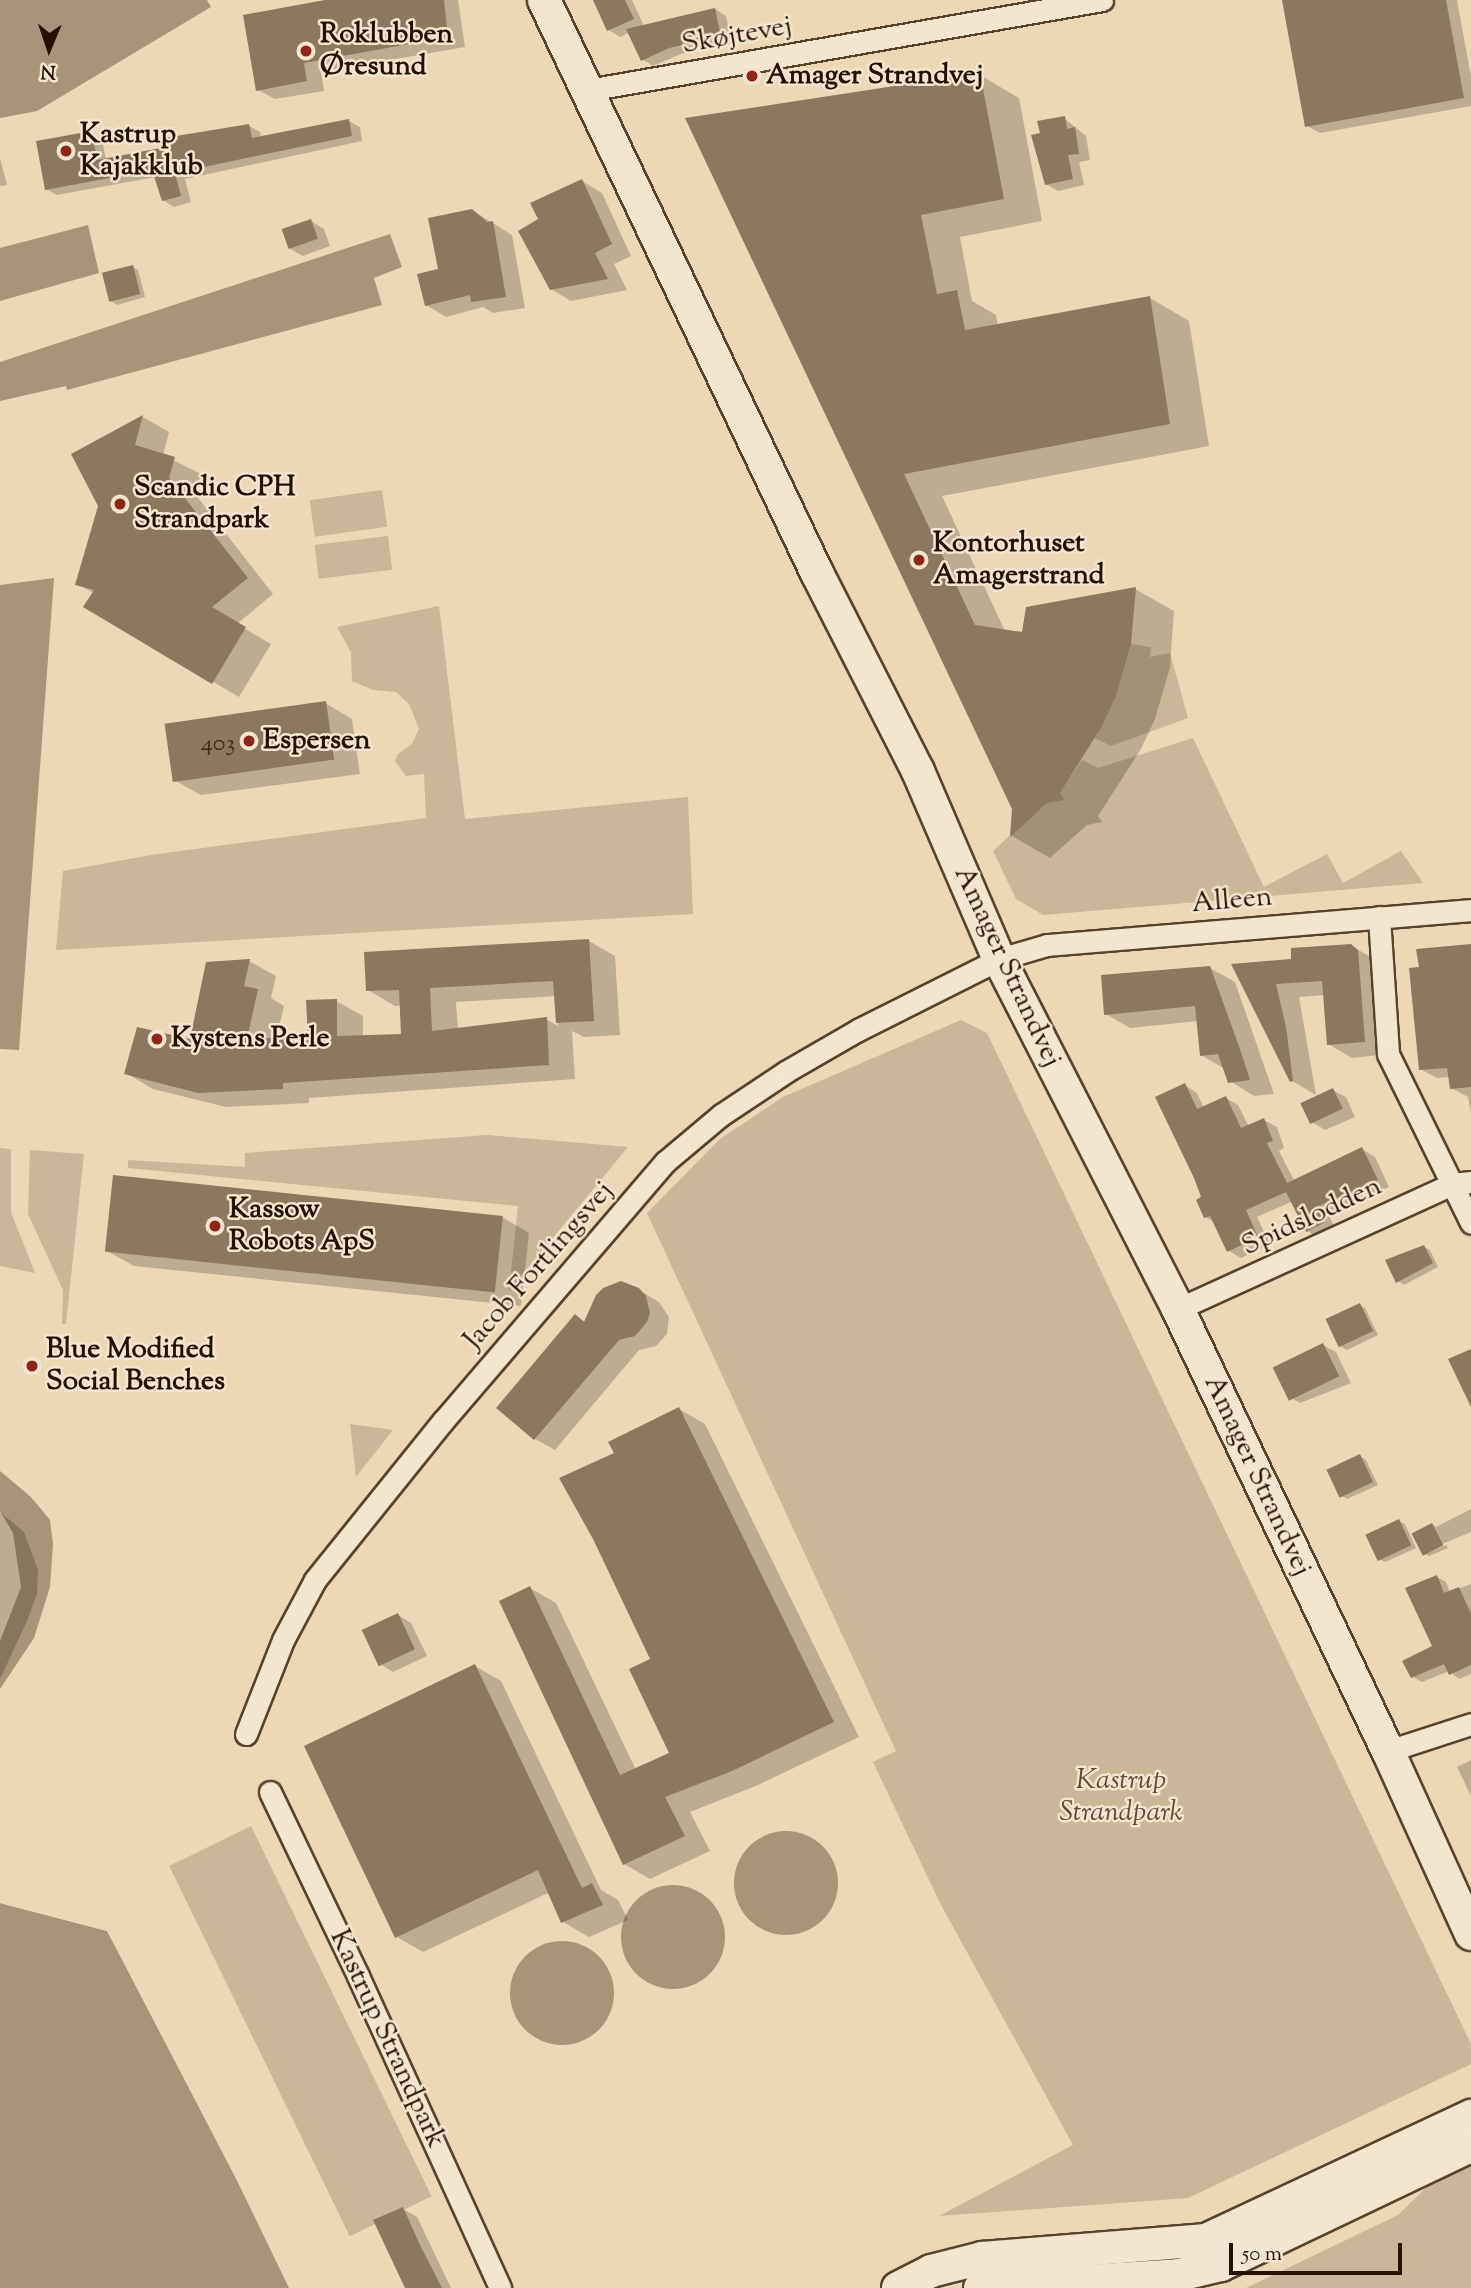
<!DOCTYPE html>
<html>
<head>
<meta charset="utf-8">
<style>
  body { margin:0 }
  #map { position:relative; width:1471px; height:2288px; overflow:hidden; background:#ecd8b7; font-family:"Sorts Mill Goudy",serif }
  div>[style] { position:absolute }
  .green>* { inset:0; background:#cab698; transform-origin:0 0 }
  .water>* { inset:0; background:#a89479 }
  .round { border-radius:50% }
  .pier>* { inset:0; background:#ecd8b7 }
  .shadow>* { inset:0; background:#0003 }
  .building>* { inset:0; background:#8c785f; transform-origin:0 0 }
  .roads { filter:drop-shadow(2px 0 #56432e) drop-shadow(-2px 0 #56432e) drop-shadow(0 2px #56432e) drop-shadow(0 -2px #56432e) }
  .street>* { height:21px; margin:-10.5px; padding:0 10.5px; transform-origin:10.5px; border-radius:10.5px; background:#f3e6d0 }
  .secondary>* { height:32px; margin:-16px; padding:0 16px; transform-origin:16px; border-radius:16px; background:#f3e6d0 }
  .dots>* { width:19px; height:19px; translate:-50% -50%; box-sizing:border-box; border:4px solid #f3e6d0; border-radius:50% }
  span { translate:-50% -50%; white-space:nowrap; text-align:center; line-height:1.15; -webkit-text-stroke:5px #f3e6d0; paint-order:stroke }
  .number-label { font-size:24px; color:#3e2b18 }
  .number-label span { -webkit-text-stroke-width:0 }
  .poi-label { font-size:28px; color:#241100; font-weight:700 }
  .left { translate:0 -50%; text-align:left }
  .street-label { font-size:28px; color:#241100 }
  .park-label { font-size:28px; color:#5e4b35; font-style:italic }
  .north { position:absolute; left:14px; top:14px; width:70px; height:70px; -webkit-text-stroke:5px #f3e6d0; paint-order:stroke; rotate:182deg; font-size:19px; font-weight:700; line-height:28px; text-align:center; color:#241100 }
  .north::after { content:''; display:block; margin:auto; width:24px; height:32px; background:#241100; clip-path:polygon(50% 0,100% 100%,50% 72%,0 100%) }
  .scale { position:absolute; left:1229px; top:2243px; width:173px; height:32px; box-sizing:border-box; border:4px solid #241100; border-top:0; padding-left:9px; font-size:21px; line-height:24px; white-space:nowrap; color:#241100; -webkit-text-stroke:5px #f3e6d0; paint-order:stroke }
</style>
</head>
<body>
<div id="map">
  <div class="green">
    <div style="left:382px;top:490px;width:37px;height:73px;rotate:82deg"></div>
    <div style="left:388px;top:536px;width:34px;height:74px;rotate:83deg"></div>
    <div style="clip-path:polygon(439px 606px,465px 819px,688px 797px,693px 914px,56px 950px,63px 871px,151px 855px,426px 818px,424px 774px,406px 776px,395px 761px,398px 754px,412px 744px,419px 729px,409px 704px,396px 692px,373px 690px,352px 681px,351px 652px,337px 627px)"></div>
    <div style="clip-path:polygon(1131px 644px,1151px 647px,1150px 657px,1170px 653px,1188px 718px,1111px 746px,1095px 738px,1116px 696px)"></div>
    <div style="clip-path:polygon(1193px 738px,1264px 887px,1327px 854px,1343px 883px,1401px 851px,1423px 883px,1043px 915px,1016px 899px,993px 851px,1065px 785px,1082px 760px,1098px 768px)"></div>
    <div style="clip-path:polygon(961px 1020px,987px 1033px,1471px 2044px,1471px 2064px,1188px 2198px,939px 2216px,1073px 2145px,940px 1903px,873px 1762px,896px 1751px,647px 1213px,720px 1139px,783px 1097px)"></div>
    <div style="clip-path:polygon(487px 1135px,628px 1147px,509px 1291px,518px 1206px,128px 1168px,128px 1160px,245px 1167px,245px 1153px)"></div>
    <div style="clip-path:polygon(0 1148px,11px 1149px,11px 1212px,35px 1273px,0 1266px)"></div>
    <div style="clip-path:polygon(30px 1150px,84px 1154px,66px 1324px,62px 1324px,63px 1290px,28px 1214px)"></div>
    <div style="clip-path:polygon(350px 1424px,393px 1430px,356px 1477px)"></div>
    <div style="left:251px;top:1826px;width:412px;height:91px;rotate:64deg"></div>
    <div style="clip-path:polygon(1471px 2164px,1471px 2288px,1246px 2288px,1398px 2215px,1434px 2180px)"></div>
  </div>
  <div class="water">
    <div style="clip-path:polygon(0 0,207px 0,211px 7px,37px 111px,0 118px)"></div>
    <div style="clip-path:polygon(88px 225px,99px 273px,0 301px,0 248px)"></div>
    <div style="clip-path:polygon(390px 234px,402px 267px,374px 278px,382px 305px,67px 390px,66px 386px,0 401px,0 362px)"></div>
    <div style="clip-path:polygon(54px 578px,19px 1050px,0 1049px,0 585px)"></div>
    <div style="clip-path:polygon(0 1471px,31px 1497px,50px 1520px,53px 1544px,50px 1587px,34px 1638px,0 1689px,0 1641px,21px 1587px,13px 1533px,0 1511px)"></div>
    <div class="round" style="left:734px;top:1831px;width:104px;height:104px"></div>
    <div class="round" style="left:621px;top:1885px;width:104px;height:104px"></div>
    <div style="clip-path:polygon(0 1903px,107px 1931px,159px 2019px,289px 2288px,0 2288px)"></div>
    <div class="round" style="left:510px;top:1941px;width:104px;height:104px"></div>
  </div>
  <div class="pier">
    <div style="clip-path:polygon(1px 1900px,110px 1929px,162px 2017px,293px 2288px,107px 1931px,0 1903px)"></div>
  </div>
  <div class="shadow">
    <div style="clip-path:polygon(335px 0,458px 0,465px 47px,321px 72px,324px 91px,275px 99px,258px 90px)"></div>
    <div style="clip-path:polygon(594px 0,632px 0,644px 26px,715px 9px,726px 16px,732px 43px,681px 54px,653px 66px,642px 59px,630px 32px,620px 37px,609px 30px)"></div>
    <div style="clip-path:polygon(1284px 0,1457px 0,1471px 77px,1471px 106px,1320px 133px,1307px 126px)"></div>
    <div style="clip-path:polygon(980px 75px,1019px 98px,1042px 221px,960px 237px,972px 301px,996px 315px,998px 326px,1150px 298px,1189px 321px,1209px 446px,942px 496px,1005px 631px,1023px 634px,1135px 589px,1174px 611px,1170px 667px,1155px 719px,1141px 749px,1098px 816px,1102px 822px,1087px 825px,1050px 858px,1012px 836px,1014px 808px,687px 120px)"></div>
    <div style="clip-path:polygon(1064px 118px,1086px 136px,1090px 160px,1079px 162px,1084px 185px,1058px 191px,1046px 184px,1042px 134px)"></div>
    <div style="clip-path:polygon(349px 121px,360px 127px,362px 141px,185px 179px,191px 202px,174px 207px,163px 200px,156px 177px,57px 195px,46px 189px,92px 133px,102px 139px,106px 160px,168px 148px,249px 126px,260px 132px,261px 138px)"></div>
    <div style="clip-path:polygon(0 158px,7px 185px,0 186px)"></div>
    <div style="clip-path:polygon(582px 181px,602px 193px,631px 256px,614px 264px,627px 290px,571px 301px,551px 289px,540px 220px)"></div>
    <div style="clip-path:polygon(472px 210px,512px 235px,525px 308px,493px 313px,483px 307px,446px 317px,426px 305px,440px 270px)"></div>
    <div style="clip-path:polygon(311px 221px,324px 229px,330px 246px,303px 256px,290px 249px)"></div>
    <div style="clip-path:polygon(132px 267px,138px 270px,145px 297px,117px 305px,111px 301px)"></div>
    <div style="clip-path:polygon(143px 417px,169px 432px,163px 455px,201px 474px,195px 494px,273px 594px,237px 624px,271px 644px,239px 697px,86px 607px,94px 593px,77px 584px,100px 505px,73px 455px)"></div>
    <div style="clip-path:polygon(325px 703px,352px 719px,360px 774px,201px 795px,174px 780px)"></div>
    <div style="clip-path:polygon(evenodd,589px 941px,615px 956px,620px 1035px,584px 1037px,572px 1031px,575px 1079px,309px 1098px,309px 1103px,226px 1107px,153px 1089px,126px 1073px,191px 1042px,249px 961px,276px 976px,271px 998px,284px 1006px,276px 1040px,310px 1039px,336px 1001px,363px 1016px,363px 1037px,403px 1035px,402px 1005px,395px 1006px,368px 990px,589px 941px,556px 996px,558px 1026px,546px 1019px,458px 1029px,456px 1002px,556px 996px)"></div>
    <div style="clip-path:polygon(1350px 945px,1374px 959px,1388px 1054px,1352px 1058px,1328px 1044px,1325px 995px,1299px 997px,1316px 1095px,1292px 1081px,1234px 966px,1293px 961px)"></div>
    <div style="clip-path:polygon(1471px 946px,1471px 1114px,1468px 1097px,1451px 1088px,1450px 1077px,1437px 1078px,1420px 1069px,1421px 969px)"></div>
    <div style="clip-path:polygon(1210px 968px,1235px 982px,1274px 1094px,1254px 1096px,1230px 1081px,1225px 1069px,1201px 1055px,1198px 1021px,1130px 1028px,1106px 1014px)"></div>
    <div style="clip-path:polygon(1185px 1085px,1197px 1093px,1204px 1108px,1226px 1098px,1238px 1105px,1249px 1127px,1264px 1120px,1277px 1127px,1284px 1148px,1279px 1151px,1295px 1182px,1362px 1149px,1375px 1157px,1389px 1187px,1328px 1214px,1336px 1230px,1320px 1238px,1307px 1231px,1293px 1201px,1257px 1217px,1270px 1244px,1241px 1258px,1229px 1251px,1215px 1222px,1205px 1217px)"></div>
    <div style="clip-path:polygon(1332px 1090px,1346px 1097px,1355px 1117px,1325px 1130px,1312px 1122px)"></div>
    <div style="clip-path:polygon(502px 1217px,529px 1233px,521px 1306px,134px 1266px,107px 1251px)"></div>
    <div style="clip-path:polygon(1424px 1247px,1430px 1250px,1438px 1267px,1404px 1285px,1398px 1281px)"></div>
    <div style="clip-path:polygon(639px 1290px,659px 1302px,669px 1317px,667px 1334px,656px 1346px,639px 1350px,555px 1450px,535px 1439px,576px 1317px,586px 1322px)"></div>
    <div style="clip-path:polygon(1359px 1305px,1365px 1308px,1378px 1335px,1347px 1350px,1341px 1347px)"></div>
    <div style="clip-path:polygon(1323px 1345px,1336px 1352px,1351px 1383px,1300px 1403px,1287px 1396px)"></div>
    <div style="clip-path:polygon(679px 1409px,705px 1424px,859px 1737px,758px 1785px,690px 1812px,710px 1851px,650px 1879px,624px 1864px,530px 1588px,556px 1603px,636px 1770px,671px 1754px,616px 1454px)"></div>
    <div style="clip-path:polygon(1360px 1456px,1366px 1460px,1378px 1485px,1347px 1499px,1341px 1495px)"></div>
    <div style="clip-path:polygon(1471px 1509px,1471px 1532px,1423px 1552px,1432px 1524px,1436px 1527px)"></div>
    <div style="clip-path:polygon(0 1512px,24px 1532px,38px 1570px,37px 1594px,27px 1621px,0 1679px)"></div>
    <div style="clip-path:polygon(1399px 1521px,1405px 1524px,1416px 1548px,1385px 1562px,1379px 1559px)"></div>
    <div style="clip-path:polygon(1446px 1545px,1448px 1548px,1429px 1556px,1425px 1554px)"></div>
    <div style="clip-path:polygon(1437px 1577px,1446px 1582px,1450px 1592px,1471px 1584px,1471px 1674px,1459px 1679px,1449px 1671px,1422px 1682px,1413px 1677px,1434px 1647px)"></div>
    <div style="clip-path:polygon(398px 1615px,411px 1623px,427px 1656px,393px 1672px,380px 1664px)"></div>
    <div style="clip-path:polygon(475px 1666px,501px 1681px,601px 1890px,618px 1900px,628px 1920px,589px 1937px,563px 1922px,548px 1893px,423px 1952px,397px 1937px)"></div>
    <div style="clip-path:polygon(1471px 1760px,1471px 1796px,1457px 1767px)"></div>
    <div style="clip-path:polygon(403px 2209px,417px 2217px,451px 2288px,407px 2288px)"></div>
  </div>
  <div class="building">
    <div style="clip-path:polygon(325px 0,444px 0,448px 37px,304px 63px,307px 81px,256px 91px,243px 15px)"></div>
    <div style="clip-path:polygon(593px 0,625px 0,634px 19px,607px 31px)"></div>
    <div style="clip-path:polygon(1282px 0,1446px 0,1464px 98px,1305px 127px)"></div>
    <div style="clip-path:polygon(715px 8px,721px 37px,669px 48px,641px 61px,626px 29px)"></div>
    <div style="clip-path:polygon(980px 73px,1004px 199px,921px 215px,937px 294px,957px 290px,965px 330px,1150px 296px,1170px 424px,904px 474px,975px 625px,1022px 632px,1026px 607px,1136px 587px,1131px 644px,1116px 696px,1102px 726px,1060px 793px,1064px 800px,1047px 803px,1010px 837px,1012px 809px,685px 118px)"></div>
    <div style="clip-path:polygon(1065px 116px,1067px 129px,1075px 127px,1079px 154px,1068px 155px,1073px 179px,1045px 185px,1031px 135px,1040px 133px,1037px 121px)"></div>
    <div style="clip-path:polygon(349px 119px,352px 136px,175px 173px,181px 196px,162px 201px,152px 170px,45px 190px,36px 141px,92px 131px,97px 160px,166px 147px,164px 138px,249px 124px,252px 138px)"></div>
    <div style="clip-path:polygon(582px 179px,612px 244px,595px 253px,608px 279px,550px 290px,518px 231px,538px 219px,530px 203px)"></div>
    <div style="clip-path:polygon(472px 209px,487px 222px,493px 221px,506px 297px,471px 302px,470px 295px,425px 306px,417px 274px,438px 269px,428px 218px)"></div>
    <div style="left:311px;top:219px;width:21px;height:31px;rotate:71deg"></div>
    <div style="left:133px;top:265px;width:30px;height:32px;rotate:76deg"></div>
    <div style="clip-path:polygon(143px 415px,135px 445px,175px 457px,169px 478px,248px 578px,212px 607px,246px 627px,212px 684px,83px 607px,94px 590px,75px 585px,98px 506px,71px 454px)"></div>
    <div style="left:326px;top:701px;width:59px;height:163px;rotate:82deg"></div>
    <div style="clip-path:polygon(589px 939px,594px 1021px,556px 1023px,553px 981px,430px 988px,432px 1031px,547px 1017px,549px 1065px,283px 1083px,283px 1089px,198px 1093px,124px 1074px,137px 1027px,190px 1039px,206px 962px,250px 959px,244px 986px,258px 989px,247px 1039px,308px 1037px,306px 1000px,337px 999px,337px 1036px,401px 1034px,399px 990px,366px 991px,364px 952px)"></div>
    <div style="clip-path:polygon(1351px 944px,1358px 950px,1365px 1042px,1327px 1045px,1322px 981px,1276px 984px,1286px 1027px,1293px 1081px,1290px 1082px,1231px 964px,1291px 959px,1291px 948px)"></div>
    <div style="clip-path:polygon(1471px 944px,1471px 1087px,1450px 1089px,1447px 1068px,1419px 1070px,1409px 968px,1419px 967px,1416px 949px)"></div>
    <div style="clip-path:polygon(1210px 966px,1241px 1052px,1250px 1080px,1228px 1083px,1218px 1054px,1200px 1056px,1195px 1006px,1104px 1015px,1101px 975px)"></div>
    <div style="clip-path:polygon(1185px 1083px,1197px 1109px,1226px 1096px,1241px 1128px,1264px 1118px,1273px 1141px,1267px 1143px,1287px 1183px,1362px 1147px,1378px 1180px,1317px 1207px,1324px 1223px,1306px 1232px,1286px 1192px,1246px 1210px,1258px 1237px,1227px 1252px,1210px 1216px,1204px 1218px,1196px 1200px,1201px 1197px,1194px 1178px,1155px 1097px)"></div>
    <div style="left:1333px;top:1088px;width:23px;height:36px;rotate:65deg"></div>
    <div style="left:113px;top:1175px;width:392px;height:77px;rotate:6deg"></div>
    <div style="clip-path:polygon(1424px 1245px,1433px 1263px,1396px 1283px,1385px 1260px)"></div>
    <div style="clip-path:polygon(621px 1281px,639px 1288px,646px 1296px,650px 1313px,647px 1322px,635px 1336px,619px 1340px,534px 1440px,496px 1408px,575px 1314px,584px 1322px,596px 1295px,603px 1288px)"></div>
    <div style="left:1360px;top:1303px;width:31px;height:38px;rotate:65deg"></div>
    <div style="left:1323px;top:1343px;width:37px;height:56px;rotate:64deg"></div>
    <div style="clip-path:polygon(1471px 1349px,1471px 1407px,1448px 1359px)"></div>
    <div style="clip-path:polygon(679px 1407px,834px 1722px,732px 1771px,665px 1797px,685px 1836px,623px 1865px,499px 1601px,530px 1586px,620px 1775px,669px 1753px,629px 1669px,650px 1659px,593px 1539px,559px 1478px,614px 1453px,608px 1442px)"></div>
    <div style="left:1360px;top:1454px;width:31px;height:37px;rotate:65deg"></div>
    <div style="left:1399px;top:1519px;width:29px;height:37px;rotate:65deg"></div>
    <div style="left:1432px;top:1523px;width:25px;height:23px;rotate:63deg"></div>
    <div style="clip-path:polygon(1437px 1575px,1444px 1593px,1459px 1587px,1471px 1614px,1471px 1665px,1449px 1675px,1444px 1664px,1411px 1678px,1402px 1661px,1432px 1646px,1405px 1588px)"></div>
    <div style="left:398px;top:1613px;width:40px;height:40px;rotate:65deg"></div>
    <div style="clip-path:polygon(475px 1664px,582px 1888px,592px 1883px,603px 1905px,561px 1923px,538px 1870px,395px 1938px,304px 1746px)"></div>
    <div style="clip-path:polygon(403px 2207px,420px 2245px,442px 2288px,405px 2288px,373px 2220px)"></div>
  </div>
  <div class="roads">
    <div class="street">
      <div style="left:588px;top:90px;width:522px;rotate:-9.93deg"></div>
      <div style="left:1379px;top:917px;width:137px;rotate:86.2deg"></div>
      <div style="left:1388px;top:1054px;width:188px;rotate:63.8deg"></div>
      <div style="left:1178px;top:1309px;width:301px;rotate:-24.5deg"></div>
      <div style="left:1452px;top:1184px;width:19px;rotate:-6deg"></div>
      <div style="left:246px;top:1734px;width:101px;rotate:-68.5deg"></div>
      <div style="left:283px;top:1640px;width:68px;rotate:-61.9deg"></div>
      <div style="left:315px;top:1580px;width:204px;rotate:-51.2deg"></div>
      <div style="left:443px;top:1421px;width:341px;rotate:-49.4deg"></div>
      <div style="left:665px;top:1162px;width:73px;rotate:-40deg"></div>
      <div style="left:721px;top:1115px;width:79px;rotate:-33.7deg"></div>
      <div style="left:787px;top:1071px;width:82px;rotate:-30deg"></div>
      <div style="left:858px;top:1030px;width:158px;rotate:-26.7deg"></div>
      <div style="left:999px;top:959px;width:50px;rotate:-16.3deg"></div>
      <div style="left:1047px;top:945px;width:425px;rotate:-4.7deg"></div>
      <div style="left:1388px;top:1751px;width:87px;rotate:-18deg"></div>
      <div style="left:270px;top:1792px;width:204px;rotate:64.4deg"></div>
      <div style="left:358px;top:1976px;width:343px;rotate:65.5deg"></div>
    </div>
    <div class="secondary">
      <div style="left:544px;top:0;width:635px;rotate:64.53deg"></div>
      <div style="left:817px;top:573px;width:222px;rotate:63deg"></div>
      <div style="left:918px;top:771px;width:205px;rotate:66.7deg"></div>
      <div style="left:999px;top:959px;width:393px;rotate:62.9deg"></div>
      <div style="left:1178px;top:1309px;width:489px;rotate:64.6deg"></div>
      <div style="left:1388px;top:1751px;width:201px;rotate:65.6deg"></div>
      <div style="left:898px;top:2288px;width:37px;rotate:-27deg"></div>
      <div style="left:931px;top:2271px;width:53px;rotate:-14.3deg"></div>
      <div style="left:982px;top:2258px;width:225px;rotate:-4.6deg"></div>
      <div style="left:1206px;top:2240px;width:293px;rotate:-25.1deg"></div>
      <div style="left:980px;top:2288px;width:199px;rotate:-3.7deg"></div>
      <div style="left:1179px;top:2275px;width:43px;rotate:-13.4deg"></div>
      <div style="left:1221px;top:2265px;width:277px;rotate:-25.5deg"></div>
    </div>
  </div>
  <div class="dots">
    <div style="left:306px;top:51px;background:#8f2418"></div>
    <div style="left:752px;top:76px;background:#8f2418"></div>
    <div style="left:66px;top:151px;background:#8f2418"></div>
    <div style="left:120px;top:504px;background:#8f2418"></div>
    <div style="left:919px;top:560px;background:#8f2418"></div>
    <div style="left:249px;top:741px;background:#8f2418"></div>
    <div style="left:157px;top:1039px;background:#8f2418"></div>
    <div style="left:215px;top:1226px;background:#8f2418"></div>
    <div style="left:32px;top:1366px;background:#8f2418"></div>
  </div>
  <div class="number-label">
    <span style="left:218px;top:745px">403</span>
  </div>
  <div class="poi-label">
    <span class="left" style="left:320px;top:51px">Roklubben<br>Øresund</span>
    <span class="left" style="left:766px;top:76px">Amager Strandvej</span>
    <span class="left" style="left:80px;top:151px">Kastrup<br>Kajakklub</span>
    <span class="left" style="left:134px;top:504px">Scandic CPH<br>Strandpark</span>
    <span class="left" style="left:933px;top:560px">Kontorhuset<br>Amagerstrand</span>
    <span class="left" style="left:263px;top:741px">Espersen</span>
    <span class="left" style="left:171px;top:1039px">Kystens Perle</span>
    <span class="left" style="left:229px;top:1226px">Kassow<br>Robots ApS</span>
    <span class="left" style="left:46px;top:1366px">Blue Modified<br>Social Benches</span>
  </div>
  <div class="street-label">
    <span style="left:737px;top:36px;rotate:-10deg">Skøjtevej</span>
    <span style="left:1232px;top:901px;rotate:-5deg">Alleen</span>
    <span style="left:1007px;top:967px;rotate:65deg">Amager Strandvej</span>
    <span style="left:1312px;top:1217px;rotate:-25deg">Spidslodden</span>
    <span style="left:539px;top:1266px;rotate:-49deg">Jacob Fortlingsvej</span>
    <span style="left:1257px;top:1476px;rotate:65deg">Amager Strandvej</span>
    <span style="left:387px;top:2039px;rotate:65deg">Kastrup Strandpark</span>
  </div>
  <div class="park-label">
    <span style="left:1121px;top:1797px">Kastrup<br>Strandpark</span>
  </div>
  <div class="north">N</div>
  <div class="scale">50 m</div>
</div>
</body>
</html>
